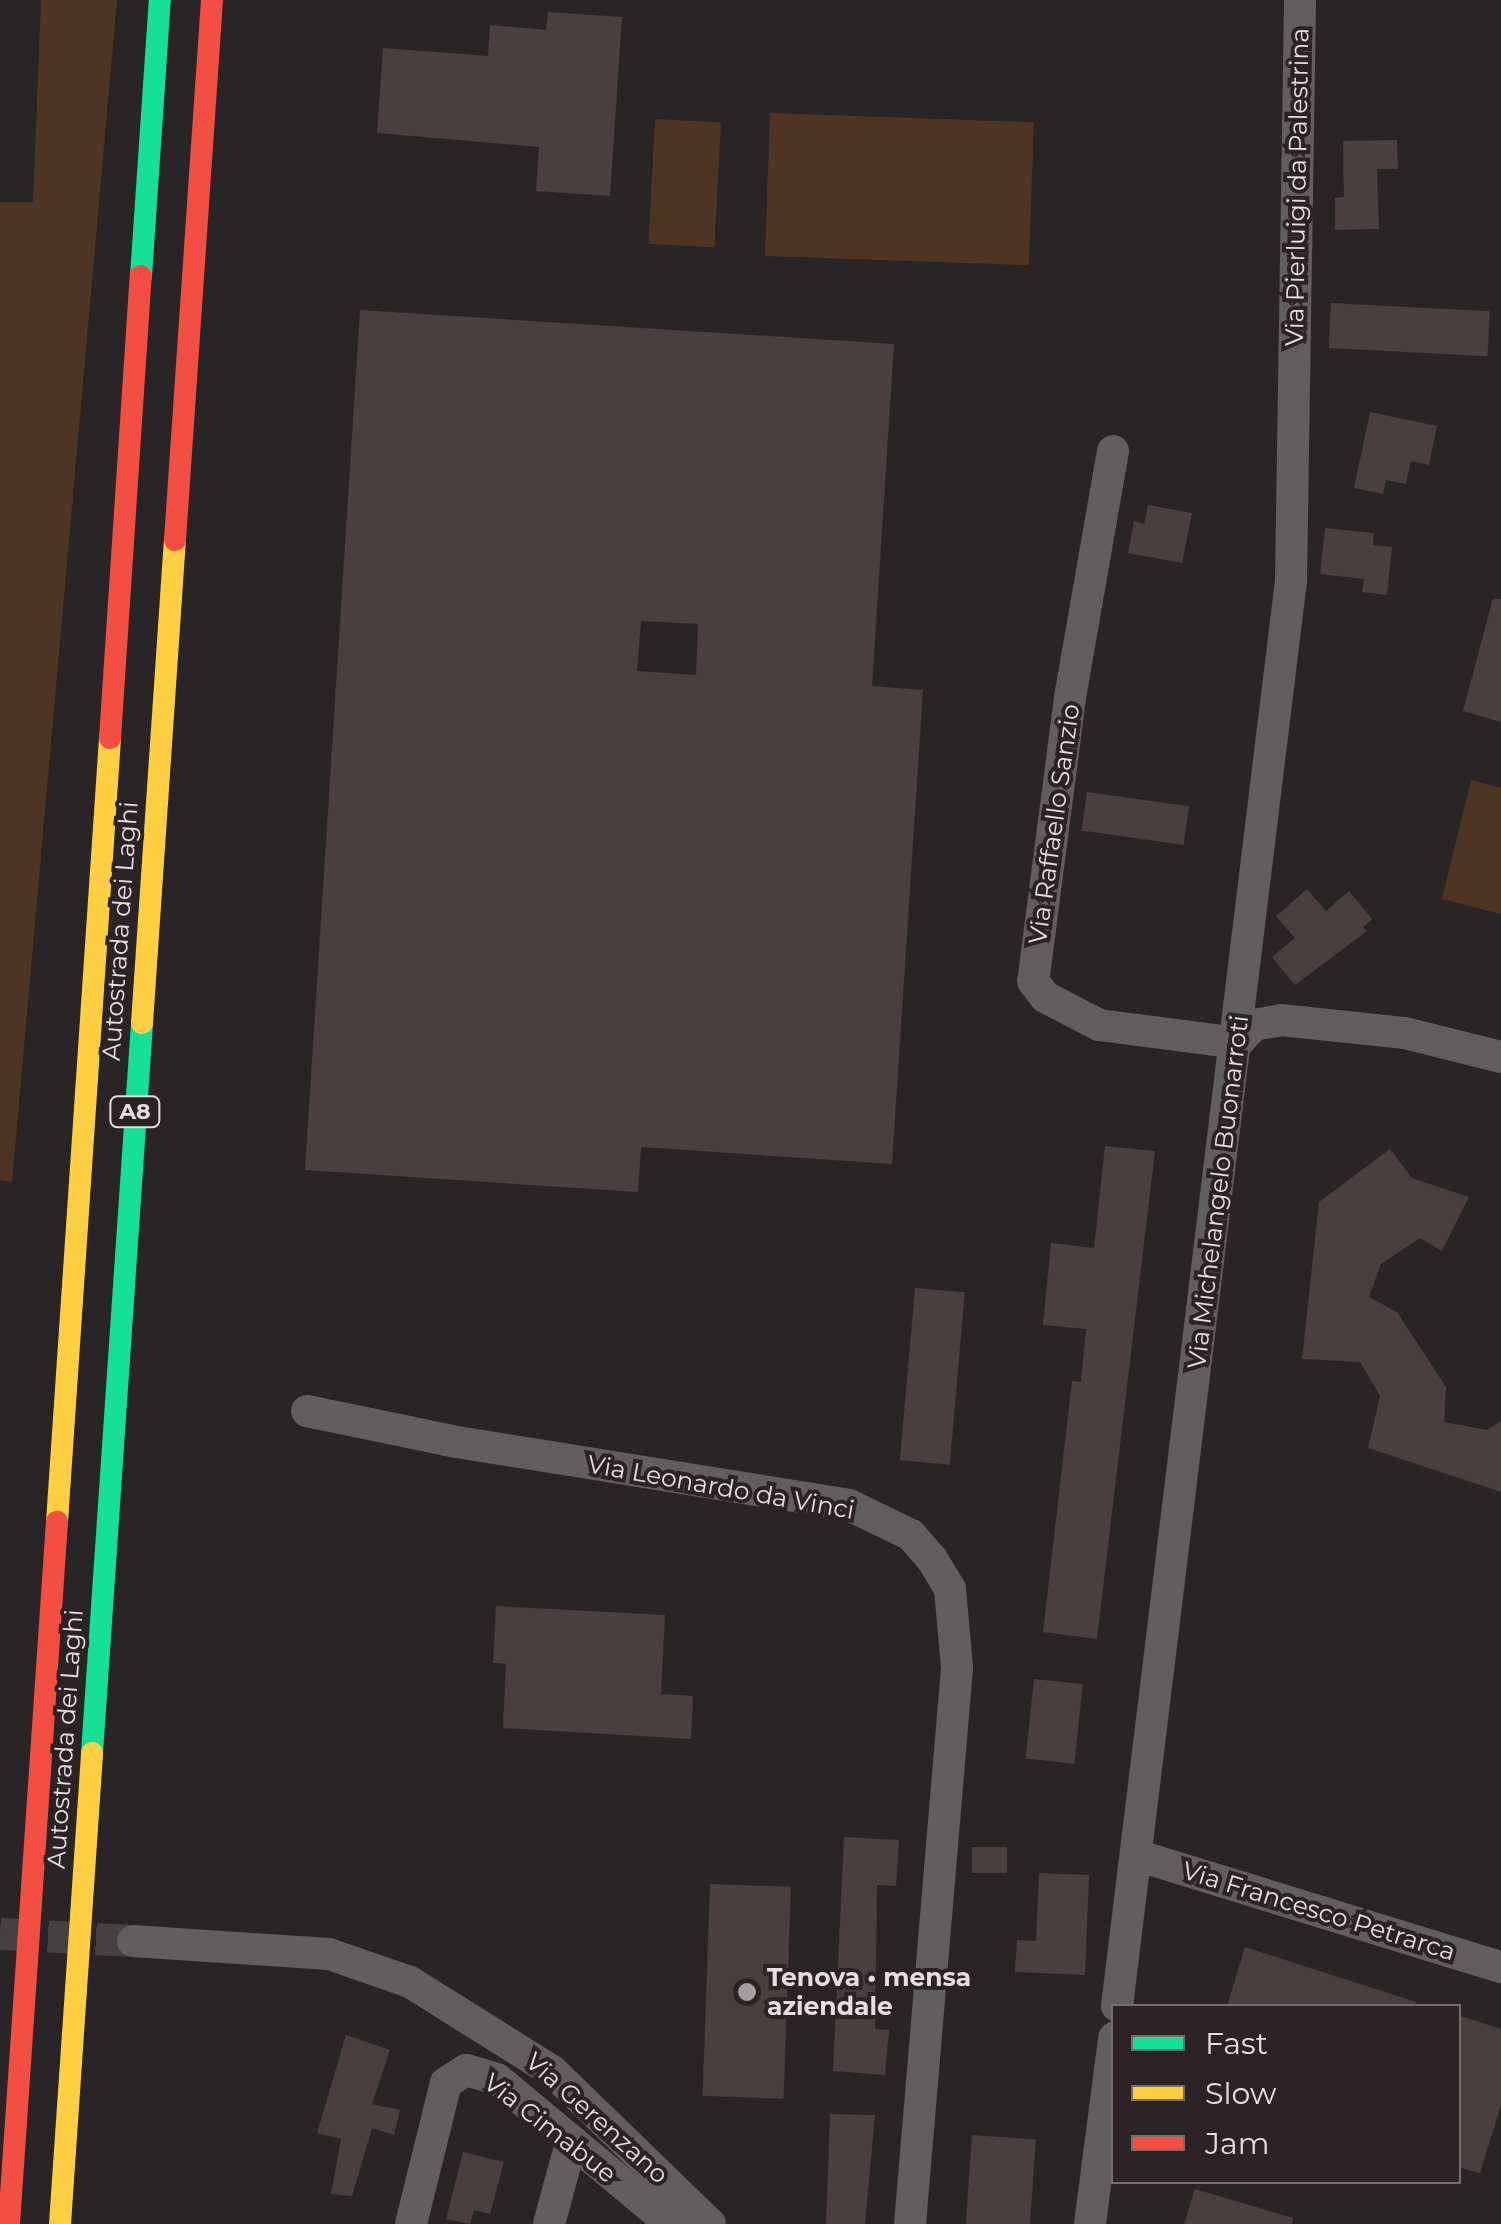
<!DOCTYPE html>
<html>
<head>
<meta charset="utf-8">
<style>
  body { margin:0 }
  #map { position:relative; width:1501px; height:2224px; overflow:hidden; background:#292526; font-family:Montserrat,sans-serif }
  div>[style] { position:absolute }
  .green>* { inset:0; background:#4e3523; transform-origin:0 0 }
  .building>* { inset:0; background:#493f3e; transform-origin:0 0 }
  .street-tunnel>* { height:32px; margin-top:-16px; transform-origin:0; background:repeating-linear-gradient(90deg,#454142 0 32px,transparent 0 48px) }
  .street>* { height:32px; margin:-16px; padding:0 16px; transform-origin:16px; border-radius:16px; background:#605e5f }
  .fast>* { height:22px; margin:-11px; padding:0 11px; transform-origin:11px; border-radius:11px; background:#16e098 }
  .slow>* { height:22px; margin:-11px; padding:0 11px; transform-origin:11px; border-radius:11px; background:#ffcf43 }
  .jam>* { height:22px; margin:-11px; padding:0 11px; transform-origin:11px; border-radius:11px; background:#f24e42 }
  .dots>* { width:28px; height:28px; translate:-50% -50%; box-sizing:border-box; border:5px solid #2b2325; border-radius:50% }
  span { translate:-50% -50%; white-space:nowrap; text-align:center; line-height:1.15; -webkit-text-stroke:8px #2b2325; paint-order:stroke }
  .shield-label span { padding:2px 8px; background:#2b2325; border:2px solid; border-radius:8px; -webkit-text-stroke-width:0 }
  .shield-label { font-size:22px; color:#e5dfe0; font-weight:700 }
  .street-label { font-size:25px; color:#e5dfe0 }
  .poi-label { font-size:25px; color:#e5dfe0; font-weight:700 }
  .left { translate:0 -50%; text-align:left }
  .legend { position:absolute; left:1111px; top:2004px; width:350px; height:180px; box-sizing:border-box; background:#2b2325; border:2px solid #756e70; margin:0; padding:12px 18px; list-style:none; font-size:30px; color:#e5dfe0 }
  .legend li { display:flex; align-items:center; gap:20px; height:50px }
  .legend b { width:50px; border:2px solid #756e70 }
</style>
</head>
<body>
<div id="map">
  <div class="green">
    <div style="clip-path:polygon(41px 0,117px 0,12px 1182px,0 1180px,0 202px,33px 202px)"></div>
    <div style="left:770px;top:113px;width:264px;height:143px;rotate:2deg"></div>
    <div style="left:655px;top:119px;width:66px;height:125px;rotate:3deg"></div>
    <div style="clip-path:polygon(1471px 780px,1501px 788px,1501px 914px,1442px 899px)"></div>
  </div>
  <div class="building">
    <div style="clip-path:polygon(548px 12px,622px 17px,610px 196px,536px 191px,539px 147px,377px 133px,383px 48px,488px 56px,490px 25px,546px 30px)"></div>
    <div style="clip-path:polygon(1397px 140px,1398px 169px,1377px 169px,1379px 229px,1335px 230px,1335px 198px,1344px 197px,1343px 141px)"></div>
    <div style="left:1331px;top:303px;width:159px;height:45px;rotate:3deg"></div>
    <div style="clip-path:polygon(evenodd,360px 310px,894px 344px,872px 686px,923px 690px,892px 1164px,641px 1147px,638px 1192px,305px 1170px,360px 310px,641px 621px,698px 624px,696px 675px,637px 671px,641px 621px)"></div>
    <div style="clip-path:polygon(1370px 412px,1437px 426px,1429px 465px,1411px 461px,1406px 484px,1386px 480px,1383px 494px,1354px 488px)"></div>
    <div style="clip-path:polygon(1148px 505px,1192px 513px,1182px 563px,1128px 553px,1134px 521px,1144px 524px)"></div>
    <div style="clip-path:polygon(1325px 528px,1374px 533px,1373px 545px,1392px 547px,1387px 595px,1362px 592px,1364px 579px,1320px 574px)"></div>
    <div style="clip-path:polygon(1493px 598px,1501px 599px,1501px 722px,1463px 711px)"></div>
    <div style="left:1087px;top:792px;width:103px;height:39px;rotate:8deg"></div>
    <div style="clip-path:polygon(1307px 889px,1326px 911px,1349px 891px,1372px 919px,1363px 927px,1367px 931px,1295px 985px,1272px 957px,1295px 938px,1276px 916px)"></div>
    <div style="clip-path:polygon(1105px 1146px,1155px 1151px,1097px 1639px,1043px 1632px,1072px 1381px,1081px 1382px,1086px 1329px,1043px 1325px,1051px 1243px,1094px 1248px)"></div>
    <div style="clip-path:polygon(1390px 1149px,1412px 1178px,1469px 1197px,1442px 1251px,1420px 1238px,1381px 1264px,1369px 1297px,1397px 1312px,1446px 1387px,1444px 1422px,1487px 1430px,1501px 1421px,1501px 1492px,1368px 1448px,1380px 1396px,1360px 1362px,1302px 1359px,1319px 1202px)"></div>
    <div style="left:915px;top:1288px;width:50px;height:173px;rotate:5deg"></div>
    <div style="clip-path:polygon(496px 1606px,665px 1615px,661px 1694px,693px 1696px,691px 1739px,503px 1728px,506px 1664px,493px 1663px)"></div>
    <div style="left:1034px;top:1679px;width:49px;height:80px;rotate:6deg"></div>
    <div style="clip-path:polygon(844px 1837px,899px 1840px,896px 1886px,877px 1885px,875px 2029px,889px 2030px,885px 2075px,833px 2071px)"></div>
    <div style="left:972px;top:1847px;width:35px;height:26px"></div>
    <div style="clip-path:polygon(1039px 1873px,1089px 1875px,1085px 1975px,1015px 1972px,1017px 1940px,1036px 1941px)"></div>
    <div style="left:710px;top:1884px;width:81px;height:212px;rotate:2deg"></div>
    <div style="clip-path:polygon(1245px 1947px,1416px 2002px,1415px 2006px,1227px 2006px)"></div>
    <div style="clip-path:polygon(1458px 2015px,1501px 2029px,1501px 2105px,1480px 2173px,1458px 2167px)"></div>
    <div style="clip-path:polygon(346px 2035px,390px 2050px,372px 2104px,400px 2110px,394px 2135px,372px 2128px,352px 2196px,331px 2194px,341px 2139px,317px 2133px)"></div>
    <div style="clip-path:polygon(830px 2114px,875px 2115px,865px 2224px,826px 2224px)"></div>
    <div style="left:972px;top:2135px;width:64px;height:89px;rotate:4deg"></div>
    <div style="clip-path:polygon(463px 2152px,504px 2162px,490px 2214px,474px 2210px,470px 2224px,446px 2219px)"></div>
    <div style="clip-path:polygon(1195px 2189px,1293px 2218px,1292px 2224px,1184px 2224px)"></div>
  </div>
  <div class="street-tunnel">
    <div style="left:0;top:1934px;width:133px;rotate:3deg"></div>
  </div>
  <div class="street">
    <div style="left:1113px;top:451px;width:251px;rotate:99.9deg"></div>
    <div style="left:1070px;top:698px;width:285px;rotate:97.4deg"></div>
    <div style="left:1033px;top:981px;width:20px;rotate:53deg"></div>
    <div style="left:1045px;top:997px;width:61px;rotate:27.4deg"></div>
    <div style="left:1099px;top:1025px;width:139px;rotate:7.4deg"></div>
    <div style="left:1237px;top:1043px;width:25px;rotate:-47deg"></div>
    <div style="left:1254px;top:1025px;width:27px;rotate:-10deg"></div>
    <div style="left:1281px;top:1020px;width:125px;rotate:6deg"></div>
    <div style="left:1405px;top:1033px;width:99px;rotate:14deg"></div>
    <div style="left:307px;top:1411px;width:153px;rotate:11.7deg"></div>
    <div style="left:457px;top:1442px;width:397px;rotate:9.1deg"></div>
    <div style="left:849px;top:1505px;width:69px;rotate:25.8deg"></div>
    <div style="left:911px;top:1535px;width:32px;rotate:49deg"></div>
    <div style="left:932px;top:1559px;width:35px;rotate:59deg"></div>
    <div style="left:950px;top:1589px;width:79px;rotate:84.9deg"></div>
    <div style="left:957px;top:1668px;width:558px;rotate:94.83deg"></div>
    <div style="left:1136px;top:1855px;width:382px;rotate:17.1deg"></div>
    <div style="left:133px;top:1941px;width:196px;rotate:3.8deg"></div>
    <div style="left:329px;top:1954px;width:86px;rotate:19.1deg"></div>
    <div style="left:410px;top:1982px;width:168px;rotate:32.1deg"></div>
    <div style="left:552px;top:2071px;width:220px;rotate:44.1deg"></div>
    <div style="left:1117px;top:2006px;width:1437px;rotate:-83.04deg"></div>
    <div style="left:1291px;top:580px;width:580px;rotate:-89.11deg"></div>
    <div style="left:411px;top:2224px;width:145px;rotate:-76.1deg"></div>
    <div style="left:446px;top:2083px;width:24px;rotate:-33deg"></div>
    <div style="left:466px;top:2070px;width:32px;rotate:16deg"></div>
    <div style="left:497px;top:2079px;width:226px;rotate:39.8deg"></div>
    <div style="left:549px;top:2224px;width:84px;rotate:-74.8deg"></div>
    <div style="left:1090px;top:2224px;width:188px;rotate:-82.6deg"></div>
  </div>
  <div class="fast">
    <div style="left:141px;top:276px;width:277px;rotate:-86.1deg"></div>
    <div style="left:92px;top:1753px;width:732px;rotate:-86.08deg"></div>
  </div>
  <div class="slow">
    <div style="left:142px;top:1023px;width:484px;rotate:-86.1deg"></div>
    <div style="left:57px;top:1522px;width:786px;rotate:-86.13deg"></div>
    <div style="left:60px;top:2224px;width:472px;rotate:-86.1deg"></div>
  </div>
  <div class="jam">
    <div style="left:175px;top:540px;width:541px;rotate:-86.08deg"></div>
    <div style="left:110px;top:738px;width:463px;rotate:-86.2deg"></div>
    <div style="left:9px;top:2224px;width:704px;rotate:-86.09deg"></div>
  </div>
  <div class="dots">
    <div style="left:747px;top:1992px;background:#a39e9f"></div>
  </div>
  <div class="shield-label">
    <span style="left:135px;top:1112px">A8</span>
  </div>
  <div class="street-label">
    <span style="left:1297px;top:187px;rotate:-89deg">Via Pierluigi da Palestrina</span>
    <span style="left:1054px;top:824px;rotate:-82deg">Via Raffaello Sanzio</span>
    <span style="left:120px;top:931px;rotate:-86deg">Autostrada dei Laghi</span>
    <span style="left:1218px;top:1192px;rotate:-83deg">Via Michelangelo Buonarroti</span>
    <span style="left:721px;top:1487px;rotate:10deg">Via Leonardo da Vinci</span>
    <span style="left:65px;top:1739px;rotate:-86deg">Autostrada dei Laghi</span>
    <span style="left:1319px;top:1911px;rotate:17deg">Via Francesco Petrarca</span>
    <span style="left:597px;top:2118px;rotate:42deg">Via Gerenzano</span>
    <span style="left:550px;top:2128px;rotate:38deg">Via Cimabue</span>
  </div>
  <div class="poi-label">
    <span class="left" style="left:767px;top:1992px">Tenova • mensa<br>aziendale</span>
  </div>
  <ul class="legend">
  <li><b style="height:12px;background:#16e098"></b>Fast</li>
  <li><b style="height:12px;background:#ffcf43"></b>Slow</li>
  <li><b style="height:12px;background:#f24e42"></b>Jam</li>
  </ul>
</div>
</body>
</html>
